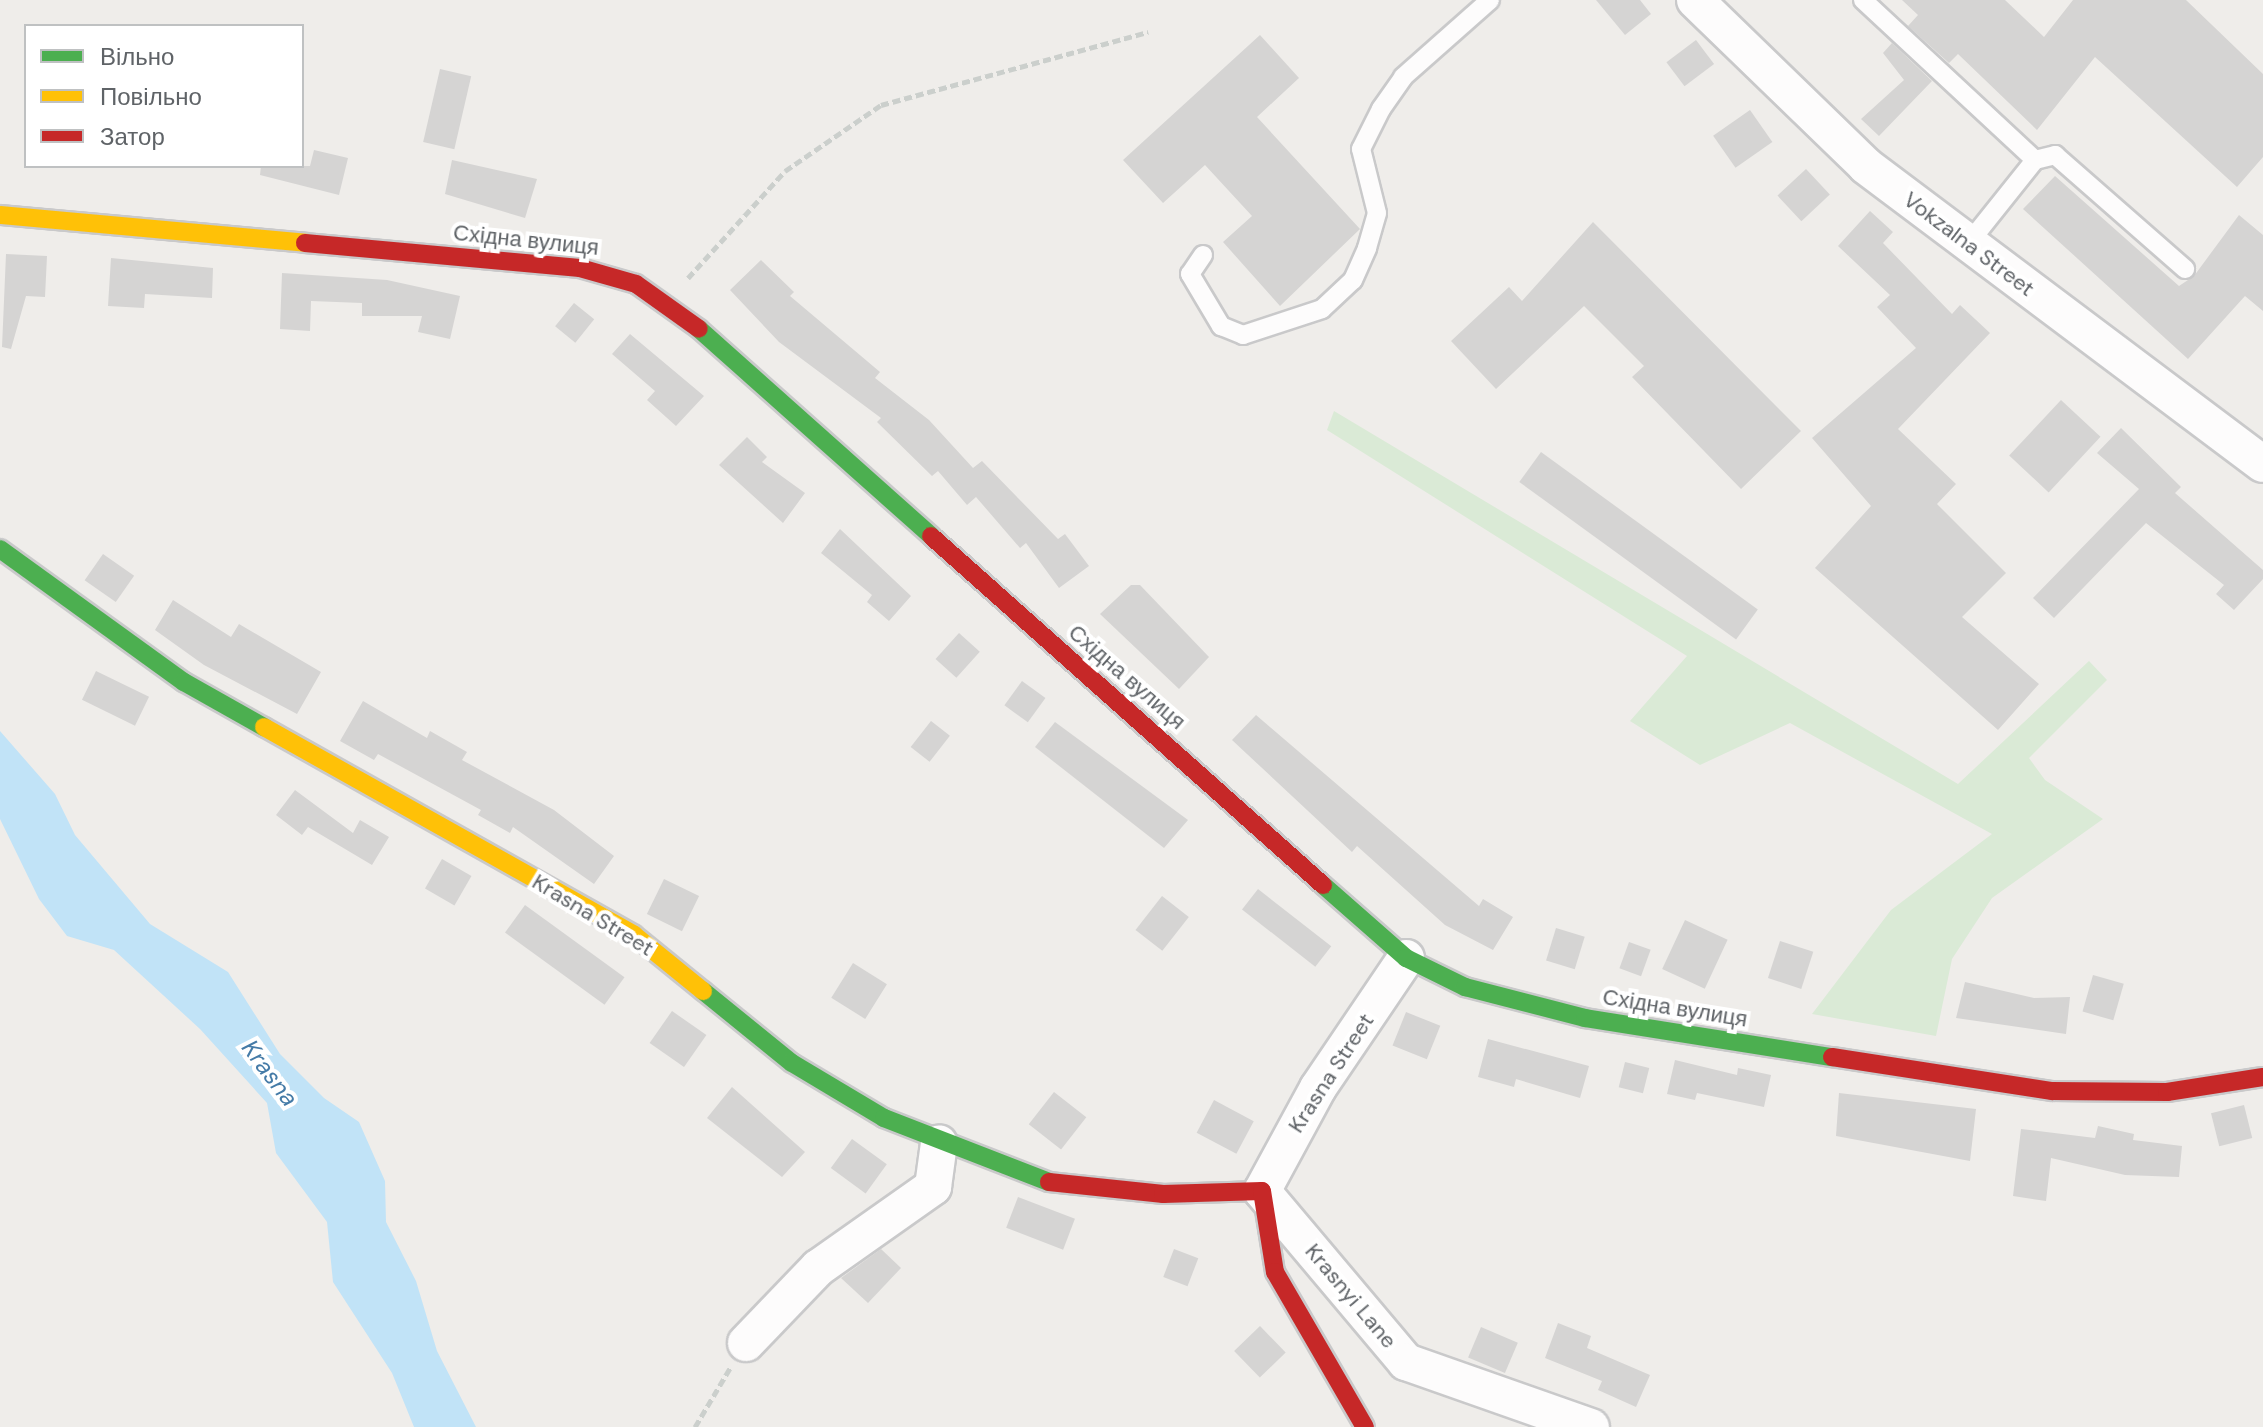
<!DOCTYPE html>
<html>
<head>
<meta charset="utf-8">
<style>
  body { margin:0 }
  #map { position:relative; width:2263px; height:1427px; overflow:hidden; background:#efedea; font-family:"DM Sans",sans-serif }
  div>[style] { position:absolute }
  .green>* { inset:0; background:#daead6 }
  .water>* { inset:0; background:#c1e3f7 }
  .building>* { inset:0; background:#d5d4d3; transform-origin:0 0 }
  .path>* { height:5px; margin-top:-2.5px; transform-origin:0; background:repeating-linear-gradient(90deg,#cbcfcc 0 8px,transparent 0 12px) }
  .roads { filter:drop-shadow(2px 0 #c9c9ca) drop-shadow(-2px 0 #c9c9ca) drop-shadow(0 2px #c9c9ca) drop-shadow(0 -2px #c9c9ca) }
  .lane>* { height:18px; margin:-9px; padding:0 9px; transform-origin:9px; border-radius:9px; background:#fdfcfc }
  .street>* { height:36px; margin:-18px; padding:0 18px; transform-origin:18px; border-radius:18px; background:#fdfcfc }
  .fast>* { height:18px; margin:-9px; padding:0 9px; transform-origin:9px; border-radius:9px; background:#4caf50 }
  .slow>* { height:18px; margin:-9px; padding:0 9px; transform-origin:9px; border-radius:9px; background:#ffc107 }
  .jam>* { height:18px; margin:-9px; padding:0 9px; transform-origin:9px; border-radius:9px; background:#c62828 }
  span { translate:-50% -50%; white-space:nowrap; text-align:center; line-height:1.15; -webkit-text-stroke:8px #fff; paint-order:stroke }
  .street-label { font-size:22px; color:#5f6367 }
  .water-label { font-size:24px; color:#457ba7; font-style:italic }
  .legend { position:absolute; left:24px; top:24px; width:280px; height:144px; box-sizing:border-box; background:#fff; border:2px solid #bfc1c2; margin:0; padding:10px 14px; list-style:none; font-size:24px; color:#5f6367 }
  .legend li { display:flex; align-items:center; gap:16px; height:40px }
  .legend b { width:40px; border:2px solid #bfc1c2 }
</style>
</head>
<body>
<div id="map">
  <div class="green">
    <div style="clip-path:polygon(1334px 411px,1958px 784px,2089px 661px,2107px 680px,2029px 758px,2045px 780px,2103px 819px,1992px 898px,1952px 959px,1936px 1036px,1812px 1014px,1891px 910px,1992px 834px,1790px 723px,1700px 765px,1630px 721px,1687px 656px,1327px 430px)"></div>
  </div>
  <div class="water">
    <div style="clip-path:polygon(0 731px,55px 794px,75px 835px,150px 924px,228px 972px,280px 1054px,324px 1098px,359px 1122px,385px 1181px,386px 1222px,416px 1281px,437px 1351px,476px 1427px,414px 1427px,392px 1373px,333px 1282px,327px 1222px,276px 1153px,267px 1103px,200px 1029px,114px 950px,67px 936px,39px 899px,0 819px)"></div>
  </div>
  <div class="building">
    <div style="clip-path:polygon(1596px 0,1640px 0,1651px 14px,1625px 35px)"></div>
    <div style="clip-path:polygon(1902px 0,2005px 0,2044px 37px,2073px 0,2186px 0,2263px 74px,2263px 157px,2237px 187px,2095px 57px,2037px 130px,1958px 54px,1949px 63px,1908px 26px,1918px 15px)"></div>
    <div style="clip-path:polygon(1260px 35px,1299px 78px,1257px 117px,1360px 229px,1280px 306px,1223px 242px,1252px 216px,1205px 165px,1163px 203px,1123px 160px)"></div>
    <div style="left:1696px;top:40px;width:30px;height:37px;rotate:53deg"></div>
    <div style="clip-path:polygon(1892px 43px,1932px 81px,1879px 136px,1861px 119px,1904px 80px,1883px 53px)"></div>
    <div style="left:440px;top:69px;width:32px;height:75px;rotate:13deg"></div>
    <div style="left:1750px;top:110px;width:39px;height:45px;rotate:55deg"></div>
    <div style="clip-path:polygon(314px 150px,348px 158px,339px 195px,260px 175px,261px 166px,310px 166px)"></div>
    <div style="clip-path:polygon(452px 160px,537px 179px,525px 218px,445px 194px)"></div>
    <div style="left:1806px;top:169px;width:35px;height:39px;rotate:47deg"></div>
    <div style="clip-path:polygon(2055px 176px,2179px 286px,2194px 276px,2239px 215px,2263px 235px,2263px 311px,2245px 296px,2188px 359px,2023px 209px)"></div>
    <div style="clip-path:polygon(1870px 211px,1893px 232px,1883px 243px,1952px 314px,1960px 305px,1990px 333px,1898px 429px,1956px 484px,1937px 504px,2006px 573px,1962px 617px,2039px 684px,1998px 730px,1815px 568px,1871px 506px,1812px 438px,1916px 348px,1877px 307px,1890px 295px,1838px 246px)"></div>
    <div style="clip-path:polygon(1593px 222px,1801px 431px,1741px 489px,1632px 377px,1644px 366px,1584px 306px,1496px 389px,1451px 341px,1509px 287px,1522px 301px)"></div>
    <div style="clip-path:polygon(6px 254px,47px 256px,45px 297px,26px 296px,11px 349px,2px 347px)"></div>
    <div style="clip-path:polygon(111px 258px,213px 268px,212px 298px,145px 294px,144px 308px,108px 306px)"></div>
    <div style="clip-path:polygon(761px 260px,794px 292px,790px 296px,880px 372px,875px 378px,929px 420px,973px 468px,982px 461px,1058px 539px,1065px 534px,1089px 566px,1059px 588px,1026px 543px,1020px 548px,976px 497px,967px 505px,938px 471px,932px 476px,877px 422px,881px 418px,779px 342px,730px 290px)"></div>
    <div style="clip-path:polygon(282px 273px,387px 280px,460px 296px,450px 339px,418px 332px,422px 316px,362px 316px,362px 303px,311px 301px,310px 331px,280px 329px)"></div>
    <div style="left:574px;top:303px;width:26px;height:30px;rotate:39deg"></div>
    <div style="clip-path:polygon(630px 334px,704px 396px,676px 426px,647px 400px,655px 391px,612px 354px)"></div>
    <div style="left:2061px;top:400px;width:54px;height:76px;rotate:43deg"></div>
    <div style="clip-path:polygon(2121px 428px,2181px 487px,2175px 493px,2263px 570px,2263px 579px,2234px 610px,2216px 594px,2224px 585px,2146px 523px,2054px 618px,2033px 598px,2139px 489px,2097px 453px)"></div>
    <div style="clip-path:polygon(747px 437px,767px 457px,762px 462px,805px 493px,783px 523px,719px 465px)"></div>
    <div style="left:1541px;top:452px;width:268px;height:37px;rotate:36deg"></div>
    <div style="clip-path:polygon(840px 529px,911px 596px,889px 621px,867px 602px,872px 595px,821px 553px)"></div>
    <div style="left:103px;top:554px;width:38px;height:32px;rotate:35deg"></div>
    <div style="clip-path:polygon(1131px 585px,1140px 585px,1209px 657px,1179px 689px,1100px 614px)"></div>
    <div style="clip-path:polygon(173px 600px,231px 637px,239px 624px,321px 672px,297px 714px,204px 665px,155px 630px)"></div>
    <div style="left:959px;top:633px;width:28px;height:35px;rotate:42deg"></div>
    <div style="left:96px;top:671px;width:59px;height:32px;rotate:26deg"></div>
    <div style="left:1022px;top:681px;width:29px;height:30px;rotate:36deg"></div>
    <div style="clip-path:polygon(363px 701px,427px 738px,430px 731px,467px 752px,462px 760px,554px 810px,614px 856px,594px 884px,513px 827px,510px 833px,478px 815px,481px 810px,378px 754px,374px 760px,340px 741px)"></div>
    <div style="clip-path:polygon(1256px 715px,1479px 906px,1483px 899px,1513px 917px,1493px 950px,1445px 925px,1357px 846px,1352px 852px,1232px 740px)"></div>
    <div style="left:931px;top:721px;width:24px;height:33px;rotate:38deg"></div>
    <div style="clip-path:polygon(1055px 722px,1188px 820px,1164px 848px,1035px 747px)"></div>
    <div style="clip-path:polygon(295px 790px,353px 833px,360px 820px,389px 837px,372px 865px,308px 827px,302px 835px,276px 815px)"></div>
    <div style="left:442px;top:859px;width:34px;height:34px;rotate:30deg"></div>
    <div style="left:664px;top:879px;width:39px;height:39px;rotate:26deg"></div>
    <div style="left:1258px;top:889px;width:93px;height:26px;rotate:38deg"></div>
    <div style="left:1162px;top:896px;width:34px;height:43px;rotate:38deg"></div>
    <div style="left:525px;top:905px;width:123px;height:34px;rotate:36deg"></div>
    <div style="left:1685px;top:920px;width:47px;height:54px;rotate:25deg"></div>
    <div style="left:1556px;top:928px;width:30px;height:34px;rotate:17deg"></div>
    <div style="left:1780px;top:941px;width:35px;height:39px;rotate:18deg"></div>
    <div style="left:1629px;top:942px;width:23px;height:28px;rotate:20deg"></div>
    <div style="left:853px;top:963px;width:40px;height:41px;rotate:32deg"></div>
    <div style="left:2093px;top:975px;width:32px;height:38px;rotate:16deg"></div>
    <div style="clip-path:polygon(1965px 982px,2034px 998px,2070px 997px,2066px 1034px,1956px 1018px)"></div>
    <div style="left:672px;top:1011px;width:42px;height:39px;rotate:35deg"></div>
    <div style="left:1406px;top:1012px;width:37px;height:36px;rotate:22deg"></div>
    <div style="clip-path:polygon(1488px 1039px,1589px 1066px,1580px 1098px,1516px 1079px,1514px 1087px,1478px 1077px)"></div>
    <div style="clip-path:polygon(1675px 1060px,1737px 1075px,1738px 1068px,1771px 1075px,1764px 1107px,1697px 1093px,1695px 1100px,1667px 1094px)"></div>
    <div style="left:1625px;top:1062px;width:25px;height:26px;rotate:14deg"></div>
    <div style="clip-path:polygon(732px 1087px,805px 1152px,782px 1177px,707px 1118px)"></div>
    <div style="left:1054px;top:1092px;width:41px;height:41px;rotate:38deg"></div>
    <div style="clip-path:polygon(1839px 1093px,1976px 1109px,1970px 1161px,1836px 1136px)"></div>
    <div style="left:1214px;top:1100px;width:45px;height:37px;rotate:28deg"></div>
    <div style="left:2244px;top:1105px;width:34px;height:34px;rotate:76deg"></div>
    <div style="clip-path:polygon(2098px 1126px,2134px 1134px,2133px 1140px,2182px 1146px,2179px 1177px,2125px 1175px,2051px 1158px,2046px 1201px,2013px 1196px,2021px 1129px,2095px 1138px)"></div>
    <div style="left:852px;top:1139px;width:43px;height:36px;rotate:36deg"></div>
    <div style="left:1018px;top:1197px;width:61px;height:33px;rotate:21deg"></div>
    <div style="clip-path:polygon(881px 1249px,901px 1268px,868px 1303px,841px 1278px)"></div>
    <div style="left:1174px;top:1249px;width:26px;height:30px;rotate:21deg"></div>
    <div style="clip-path:polygon(1558px 1323px,1591px 1336px,1587px 1348px,1650px 1375px,1636px 1407px,1598px 1390px,1602px 1381px,1545px 1358px)"></div>
    <div style="left:1260px;top:1326px;width:37px;height:36px;rotate:46deg"></div>
    <div style="left:1481px;top:1327px;width:40px;height:33px;rotate:23deg"></div>
  </div>
  <div class="path">
    <div style="left:688px;top:278px;width:144px;rotate:-47.8deg"></div>
    <div style="left:785px;top:171px;width:116px;rotate:-34.5deg"></div>
    <div style="left:881px;top:105px;width:277px;rotate:-15.3deg"></div>
    <div style="left:695px;top:1427px;width:69px;rotate:-59.3deg"></div>
  </div>
  <div class="roads">
    <div class="lane">
      <div style="left:1863px;top:0;width:235px;rotate:42.9deg"></div>
      <div style="left:2035px;top:160px;width:107px;rotate:128.6deg"></div>
      <div style="left:2035px;top:160px;width:21px;rotate:-14deg"></div>
      <div style="left:2055px;top:155px;width:173px;rotate:41.2deg"></div>
      <div style="left:1203px;top:255px;width:23px;rotate:124deg"></div>
      <div style="left:1190px;top:274px;width:61px;rotate:59.2deg"></div>
      <div style="left:1221px;top:326px;width:24px;rotate:22deg"></div>
      <div style="left:1243px;top:335px;width:83px;rotate:-18.2deg"></div>
      <div style="left:1322px;top:309px;width:42px;rotate:-43.1deg"></div>
      <div style="left:1353px;top:280px;width:35px;rotate:-66deg"></div>
      <div style="left:1367px;top:248px;width:36px;rotate:-74deg"></div>
      <div style="left:1377px;top:213px;width:66px;rotate:-104deg"></div>
      <div style="left:1361px;top:149px;width:45px;rotate:-63.4deg"></div>
      <div style="left:1381px;top:109px;width:39px;rotate:-55deg"></div>
      <div style="left:1403px;top:77px;width:116px;rotate:-41.5deg"></div>
    </div>
    <div class="street">
      <div style="left:1695px;top:0;width:238px;rotate:44.1deg"></div>
      <div style="left:1866px;top:166px;width:496px;rotate:36.9deg"></div>
      <div style="left:1406px;top:958px;width:157px;rotate:124.1deg"></div>
      <div style="left:1318px;top:1088px;width:117px;rotate:118.5deg"></div>
      <div style="left:1262px;top:1191px;width:224px;rotate:49.9deg"></div>
      <div style="left:1406px;top:1362px;width:196px;rotate:19.4deg"></div>
      <div style="left:746px;top:1343px;width:104px;rotate:-46.2deg"></div>
      <div style="left:818px;top:1268px;width:141px;rotate:-35.2deg"></div>
      <div style="left:933px;top:1187px;width:44px;rotate:-82.2deg"></div>
    </div>
    <div class="fast">
      <div style="left:699px;top:329px;width:311px;rotate:41.7deg"></div>
      <div style="left:0;top:549px;width:227px;rotate:35.9deg"></div>
      <div style="left:184px;top:682px;width:92px;rotate:29.4deg"></div>
      <div style="left:1323px;top:885px;width:111px;rotate:41.3deg"></div>
      <div style="left:1406px;top:958px;width:66px;rotate:26.2deg"></div>
      <div style="left:1465px;top:987px;width:124px;rotate:14.5deg"></div>
      <div style="left:1585px;top:1018px;width:250px;rotate:9deg"></div>
      <div style="left:703px;top:991px;width:114px;rotate:39deg"></div>
      <div style="left:792px;top:1063px;width:107px;rotate:30.9deg"></div>
      <div style="left:884px;top:1118px;width:177px;rotate:21.2deg"></div>
    </div>
    <div class="slow">
      <div style="left:0;top:215px;width:306px;rotate:5.2deg"></div>
      <div style="left:264px;top:727px;width:424px;rotate:29.3deg"></div>
      <div style="left:634px;top:935px;width:89px;rotate:39.1deg"></div>
    </div>
    <div class="jam">
      <div style="left:305px;top:243px;width:276px;rotate:5.2deg"></div>
      <div style="left:580px;top:268px;width:58px;rotate:15.9deg"></div>
      <div style="left:636px;top:284px;width:77px;rotate:35.5deg"></div>
      <div style="left:931px;top:536px;width:525px;rotate:41.68deg"></div>
      <div style="left:1832px;top:1057px;width:223px;rotate:8.8deg"></div>
      <div style="left:2052px;top:1091px;width:115px;rotate:0.5deg"></div>
      <div style="left:2167px;top:1092px;width:97px;rotate:-8.9deg"></div>
      <div style="left:1049px;top:1182px;width:115px;rotate:6deg"></div>
      <div style="left:1163px;top:1194px;width:99px;rotate:-1.7deg"></div>
      <div style="left:1262px;top:1191px;width:82px;rotate:80.9deg"></div>
      <div style="left:1275px;top:1272px;width:179px;rotate:59.9deg"></div>
    </div>
  </div>
  <div class="street-label">
    <span style="left:526px;top:240px;rotate:6deg">Східна вулиця</span>
    <span style="left:1969px;top:244px;rotate:37deg">Vokzalna Street</span>
    <span style="left:1127px;top:677px;rotate:41deg">Східна вулиця</span>
    <span style="left:593px;top:915px;rotate:31deg">Krasna Street</span>
    <span style="left:1675px;top:1008px;rotate:9deg">Східна вулиця</span>
    <span style="left:1331px;top:1073px;rotate:-57deg">Krasna Street</span>
    <span style="left:1351px;top:1296px;rotate:50deg">Krasnyi Lane</span>
  </div>
  <div class="water-label">
    <span style="left:270px;top:1073px;rotate:53deg">Krasna</span>
  </div>
  <ul class="legend">
  <li><b style="height:10px;background:#4caf50"></b>Вільно</li>
  <li><b style="height:10px;background:#ffc107"></b>Повільно</li>
  <li><b style="height:10px;background:#c62828"></b>Затор</li>
  </ul>
</div>
</body>
</html>
